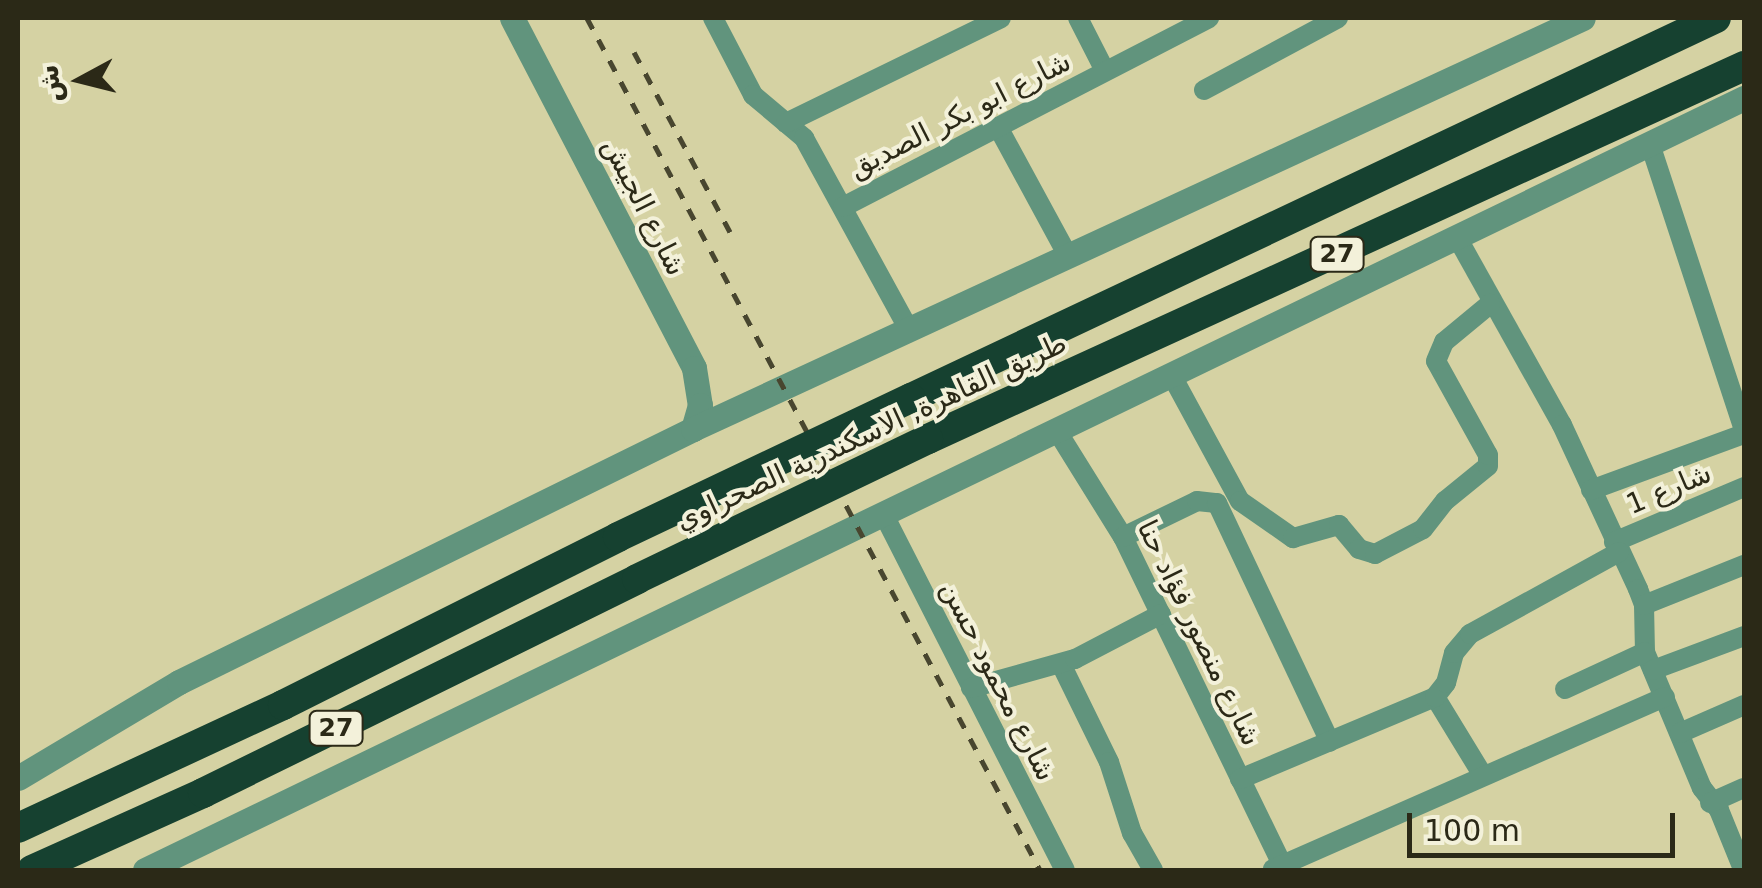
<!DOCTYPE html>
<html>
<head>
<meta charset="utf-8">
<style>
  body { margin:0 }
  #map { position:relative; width:1762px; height:888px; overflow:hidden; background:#d5d2a3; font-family:"DejaVu Sans",Cairo,sans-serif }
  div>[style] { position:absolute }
  .minor>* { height:20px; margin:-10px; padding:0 10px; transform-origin:10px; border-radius:10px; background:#61947d }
  .tertiary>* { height:25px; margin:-12.5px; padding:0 12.5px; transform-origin:12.5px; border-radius:12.5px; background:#61947d }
  .motorway>* { height:30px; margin:-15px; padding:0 15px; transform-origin:15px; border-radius:15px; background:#164130 }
  .rail>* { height:5px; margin-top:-2.5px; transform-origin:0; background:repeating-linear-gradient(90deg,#48462f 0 12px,transparent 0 24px) }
  .motorway-bridge>* { height:30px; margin:-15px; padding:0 15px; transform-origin:15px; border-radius:15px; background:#164130 }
  span { translate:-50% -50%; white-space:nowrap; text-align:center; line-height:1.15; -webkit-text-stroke:8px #f3f1da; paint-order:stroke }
  .shield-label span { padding:2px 8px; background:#f3f1da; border:2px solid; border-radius:8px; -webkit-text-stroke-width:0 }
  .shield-label { font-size:25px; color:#2b2917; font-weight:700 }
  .street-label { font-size:28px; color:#2b2917 }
  .frame { position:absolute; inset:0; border:20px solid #2b2917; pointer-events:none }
  .north { position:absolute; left:30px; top:30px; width:100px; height:100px; -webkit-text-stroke:8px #f3f1da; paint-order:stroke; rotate:263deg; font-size:28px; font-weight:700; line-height:40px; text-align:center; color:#2b2917 }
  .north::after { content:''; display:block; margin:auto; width:35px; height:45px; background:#2b2917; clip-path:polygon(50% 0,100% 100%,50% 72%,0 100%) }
  .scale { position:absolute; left:1407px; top:813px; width:268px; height:45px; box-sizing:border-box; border:5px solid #2b2917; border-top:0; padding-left:12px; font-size:30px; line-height:35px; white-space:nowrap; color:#2b2917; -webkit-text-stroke:8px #f3f1da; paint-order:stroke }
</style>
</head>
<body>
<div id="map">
  <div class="minor">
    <div style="left:713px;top:18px;width:87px;rotate:62.5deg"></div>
    <div style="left:753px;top:95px;width:67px;rotate:40.1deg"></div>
    <div style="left:804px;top:138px;width:217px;rotate:61.3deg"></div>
    <div style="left:1078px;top:18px;width:59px;rotate:63deg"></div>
    <div style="left:1204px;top:90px;width:152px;rotate:-28.2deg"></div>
    <div style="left:786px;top:123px;width:239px;rotate:-26deg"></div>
    <div style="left:998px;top:127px;width:142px;rotate:61.5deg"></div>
    <div style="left:1651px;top:147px;width:298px;rotate:71.8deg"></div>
    <div style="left:843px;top:207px;width:412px;rotate:-27.3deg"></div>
    <div style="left:1458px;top:239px;width:213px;rotate:60.8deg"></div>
    <div style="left:1562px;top:425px;width:181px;rotate:65.1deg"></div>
    <div style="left:1638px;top:589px;width:17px;rotate:69deg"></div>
    <div style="left:1644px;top:605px;width:47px;rotate:88.8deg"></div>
    <div style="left:1645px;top:652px;width:147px;rotate:67.3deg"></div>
    <div style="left:1702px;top:788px;width:28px;rotate:52deg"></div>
    <div style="left:1719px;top:810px;width:64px;rotate:67.9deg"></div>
    <div style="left:1172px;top:376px;width:142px;rotate:61.5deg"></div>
    <div style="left:1240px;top:501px;width:65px;rotate:34.9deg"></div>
    <div style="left:1293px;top:538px;width:48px;rotate:-15.8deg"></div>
    <div style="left:1339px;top:525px;width:31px;rotate:50deg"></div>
    <div style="left:1359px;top:549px;width:17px;rotate:17deg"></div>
    <div style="left:1375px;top:554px;width:54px;rotate:-27.5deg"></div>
    <div style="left:1423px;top:529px;width:36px;rotate:-52deg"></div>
    <div style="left:1445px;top:501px;width:55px;rotate:-39.1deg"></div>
    <div style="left:1488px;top:466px;width:11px;rotate:-90deg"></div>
    <div style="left:1488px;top:455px;width:107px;rotate:-119deg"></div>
    <div style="left:1436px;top:361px;width:21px;rotate:-67deg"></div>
    <div style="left:1444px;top:342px;width:60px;rotate:-39.6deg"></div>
    <div style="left:1057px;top:431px;width:125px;rotate:58.1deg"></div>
    <div style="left:1123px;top:537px;width:364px;rotate:64.1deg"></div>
    <div style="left:1591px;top:490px;width:163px;rotate:-20.1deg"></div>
    <div style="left:884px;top:515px;width:398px;rotate:63deg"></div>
    <div style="left:1123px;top:537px;width:82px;rotate:-25.9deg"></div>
    <div style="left:1197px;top:501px;width:20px;rotate:6deg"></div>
    <div style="left:1217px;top:503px;width:264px;rotate:64.7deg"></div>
    <div style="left:1614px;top:542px;width:141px;rotate:-22.9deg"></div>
    <div style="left:1644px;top:605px;width:108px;rotate:-21.8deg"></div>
    <div style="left:1061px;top:664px;width:109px;rotate:63.9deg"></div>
    <div style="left:1109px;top:762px;width:75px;rotate:72.1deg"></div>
    <div style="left:1132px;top:833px;width:43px;rotate:60.4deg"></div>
    <div style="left:1653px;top:670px;width:97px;rotate:-20.5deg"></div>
    <div style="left:971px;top:688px;width:108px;rotate:-15.6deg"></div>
    <div style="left:1075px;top:659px;width:97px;rotate:-27.6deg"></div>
    <div style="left:1565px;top:689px;width:88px;rotate:-24.8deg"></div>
    <div style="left:1435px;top:697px;width:90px;rotate:58.6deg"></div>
    <div style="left:1680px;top:733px;width:70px;rotate:-23.6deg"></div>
    <div style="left:1240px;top:779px;width:212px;rotate:-22.8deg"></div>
    <div style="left:1435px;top:697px;width:18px;rotate:-52deg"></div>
    <div style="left:1446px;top:683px;width:31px;rotate:-75deg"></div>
    <div style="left:1454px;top:653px;width:25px;rotate:-50deg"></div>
    <div style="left:1470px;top:634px;width:170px;rotate:-28.8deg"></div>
    <div style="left:1710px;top:803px;width:37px;rotate:-24deg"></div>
    <div style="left:1273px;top:869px;width:428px;rotate:-23.7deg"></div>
  </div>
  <div class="tertiary">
    <div style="left:512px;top:18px;width:394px;rotate:62.5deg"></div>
    <div style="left:694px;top:368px;width:37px;rotate:81deg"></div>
    <div style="left:700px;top:405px;width:25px;rotate:106deg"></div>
    <div style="left:18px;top:778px;width:187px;rotate:-30.8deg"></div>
    <div style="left:179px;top:682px;width:573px;rotate:-26.21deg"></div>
    <div style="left:693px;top:429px;width:980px;rotate:-24.79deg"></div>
    <div style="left:145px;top:870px;width:1776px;rotate:-25.77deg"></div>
  </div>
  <div class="motorway">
    <div style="left:911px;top:398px;width:890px;rotate:-25.27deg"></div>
    <div style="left:928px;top:439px;width:897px;rotate:-24.57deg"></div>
    <div style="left:18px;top:828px;width:292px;rotate:-24.9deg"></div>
    <div style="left:283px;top:705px;width:375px;rotate:-26.6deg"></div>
    <div style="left:32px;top:870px;width:188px;rotate:-24.2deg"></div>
    <div style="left:203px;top:793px;width:484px;rotate:-26.2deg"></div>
  </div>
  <div class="rail">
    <div style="left:587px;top:18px;width:965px;rotate:62deg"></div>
    <div style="left:634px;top:52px;width:204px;rotate:61.9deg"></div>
  </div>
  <div class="motorway-bridge">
    <div style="left:618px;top:537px;width:324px;rotate:-25.4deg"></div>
    <div style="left:637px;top:579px;width:323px;rotate:-25.7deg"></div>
  </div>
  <div class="shield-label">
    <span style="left:1337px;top:254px">27</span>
    <span style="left:336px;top:728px">27</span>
  </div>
  <div class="street-label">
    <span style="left:960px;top:115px;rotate:-27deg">شارع ابو بكر الصديق</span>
    <span style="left:644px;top:207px;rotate:63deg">شارع الجيش</span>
    <span style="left:871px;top:432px;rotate:-25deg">طريق القاهرة, الاسكندرية الصحراوي</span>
    <span style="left:1669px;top:489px;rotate:-23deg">شارع 1</span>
    <span style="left:1199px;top:633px;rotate:64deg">شارع منصور فؤاد حنا</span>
    <span style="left:998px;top:681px;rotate:63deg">شارع محمود حسن</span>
  </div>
  <div class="frame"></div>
  <div class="north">ش</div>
  <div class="scale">100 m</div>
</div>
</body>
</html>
